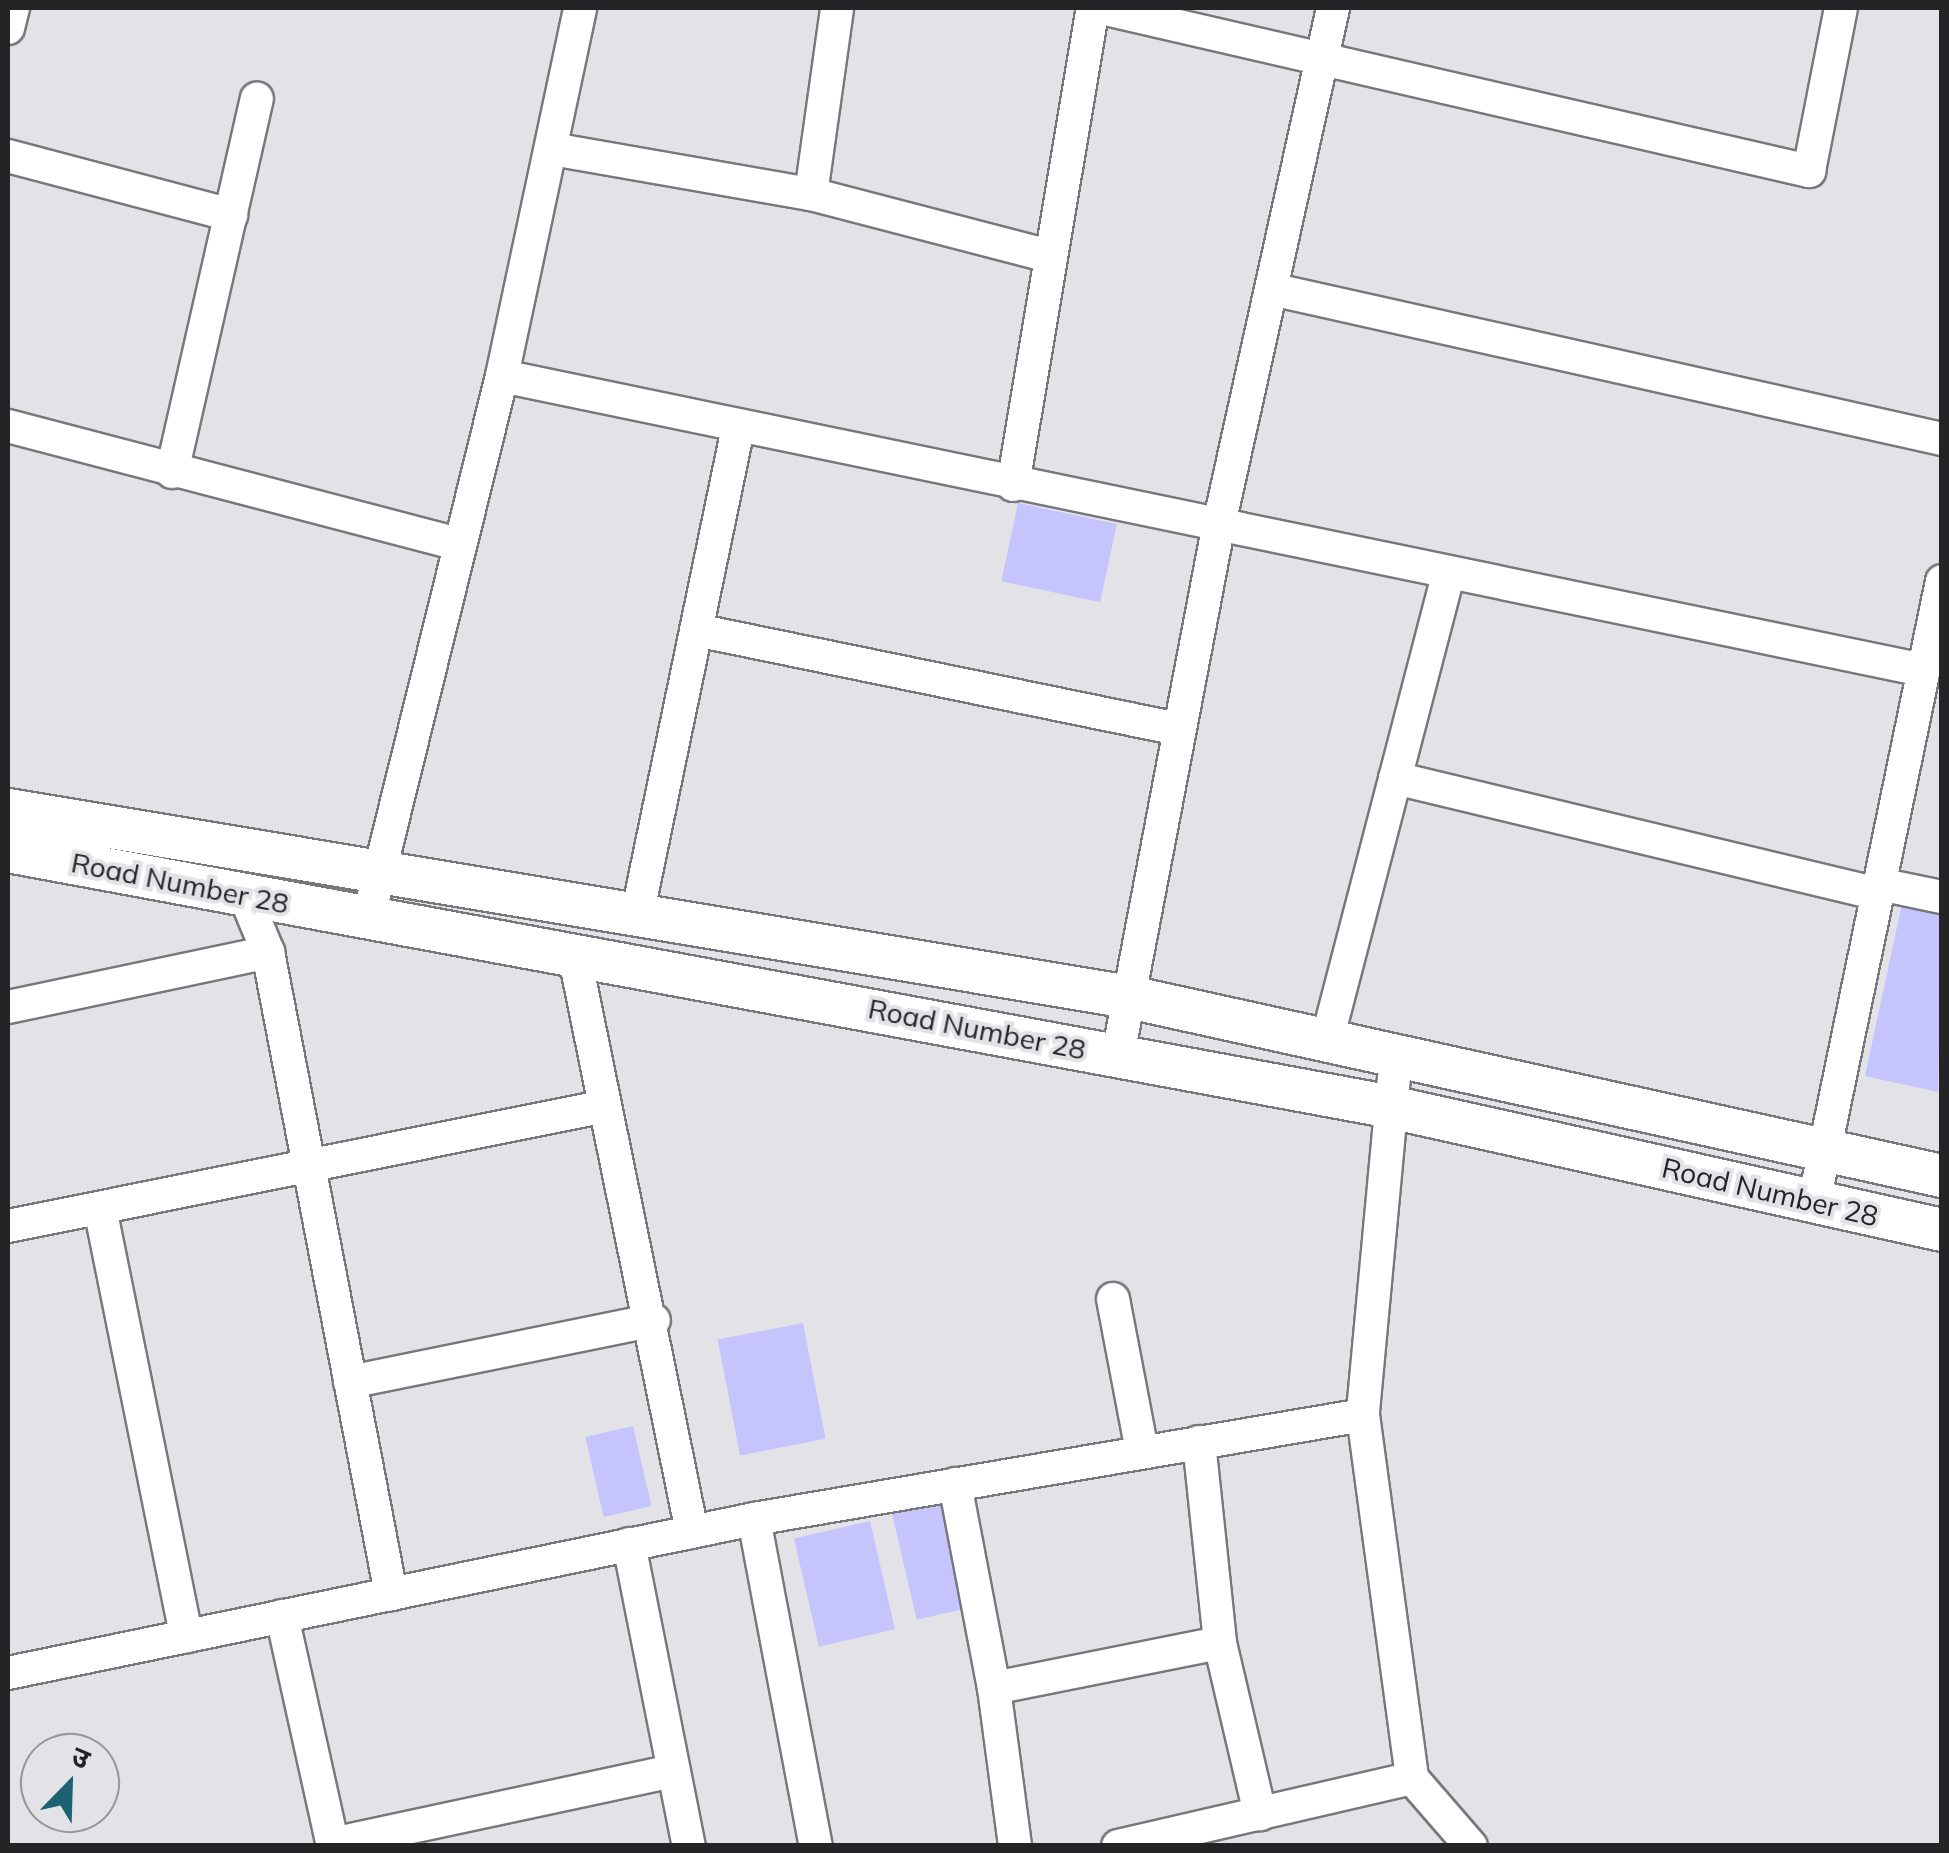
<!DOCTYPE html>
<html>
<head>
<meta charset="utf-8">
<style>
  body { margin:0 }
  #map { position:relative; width:1949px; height:1853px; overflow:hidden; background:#e2e2e7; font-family:Mulish,"Noto Sans Devanagari",sans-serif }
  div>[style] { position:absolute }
  .building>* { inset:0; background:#c6c4fd; transform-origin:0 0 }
  .roads { filter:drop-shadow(2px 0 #77777c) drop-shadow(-2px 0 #77777c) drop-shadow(0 2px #77777c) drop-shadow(0 -2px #77777c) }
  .minor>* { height:32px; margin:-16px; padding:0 16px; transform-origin:16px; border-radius:16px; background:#fff }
  .tertiary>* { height:42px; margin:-21px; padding:0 21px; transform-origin:21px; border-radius:21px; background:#fff }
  span { translate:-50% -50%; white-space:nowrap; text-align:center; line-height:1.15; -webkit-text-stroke:8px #e2e2e7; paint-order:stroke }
  .street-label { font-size:28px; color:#242426 }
  .frame { position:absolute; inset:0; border:10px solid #242426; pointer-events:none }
  .north { position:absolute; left:20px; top:1733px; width:100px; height:100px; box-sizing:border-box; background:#e2e2e7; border:2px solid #96969a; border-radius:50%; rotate:23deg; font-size:28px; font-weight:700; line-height:40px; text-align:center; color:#242426 }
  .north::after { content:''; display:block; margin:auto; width:35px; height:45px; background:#1b6272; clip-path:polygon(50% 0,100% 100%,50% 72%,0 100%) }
</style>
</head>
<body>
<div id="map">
  <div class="building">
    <div style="left:1018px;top:503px;width:101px;height:80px;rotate:12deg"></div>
    <div style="clip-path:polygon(1903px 899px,1942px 908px,1938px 1092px,1865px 1076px)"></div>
    <div style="left:803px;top:1323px;width:118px;height:87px;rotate:79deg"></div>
    <div style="left:633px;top:1426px;width:82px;height:49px;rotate:77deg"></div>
    <div style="left:946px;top:1498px;width:112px;height:56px;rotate:77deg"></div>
    <div style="left:870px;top:1521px;width:111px;height:78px;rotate:77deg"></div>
  </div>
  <div class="roads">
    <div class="minor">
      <div style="left:1101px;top:8px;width:727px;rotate:12.97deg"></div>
      <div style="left:1809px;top:171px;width:166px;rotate:-78.9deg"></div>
      <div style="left:8px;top:28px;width:21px;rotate:-76deg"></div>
      <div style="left:552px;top:149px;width:263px;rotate:9.9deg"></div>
      <div style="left:811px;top:194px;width:242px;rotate:14.6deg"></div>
      <div style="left:8px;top:156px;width:231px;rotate:14.8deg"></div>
      <div style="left:811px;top:194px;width:188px;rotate:-82deg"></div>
      <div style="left:1271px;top:289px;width:688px;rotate:12.6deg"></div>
      <div style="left:502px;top:376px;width:1451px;rotate:11.69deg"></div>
      <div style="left:8px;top:426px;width:464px;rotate:14.7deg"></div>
      <div style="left:172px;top:472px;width:383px;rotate:-77.2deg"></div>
      <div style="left:1013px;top:485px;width:484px;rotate:-80.5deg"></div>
      <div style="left:696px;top:630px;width:494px;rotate:11.6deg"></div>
      <div style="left:1395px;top:778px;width:496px;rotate:13.5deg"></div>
      <div style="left:1879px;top:884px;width:64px;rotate:11.7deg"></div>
      <div style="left:244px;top:894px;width:63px;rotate:67.5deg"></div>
      <div style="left:268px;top:952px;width:654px;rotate:79.15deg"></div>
      <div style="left:638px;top:911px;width:495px;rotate:-78.3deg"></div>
      <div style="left:368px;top:919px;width:559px;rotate:-76.14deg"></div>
      <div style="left:502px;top:376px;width:376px;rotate:-78deg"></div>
      <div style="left:574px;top:953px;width:591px;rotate:78.48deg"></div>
      <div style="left:8px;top:1007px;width:266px;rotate:-11.9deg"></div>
      <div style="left:1327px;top:1040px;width:480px;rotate:-75.4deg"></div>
      <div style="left:1118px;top:1055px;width:535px;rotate:-79.24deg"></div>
      <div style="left:1218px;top:529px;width:534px;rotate:-77.55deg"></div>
      <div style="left:1396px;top:1056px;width:361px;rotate:95.3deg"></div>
      <div style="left:1363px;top:1415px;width:366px;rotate:82.3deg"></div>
      <div style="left:1412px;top:1778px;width:90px;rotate:49.1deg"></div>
      <div style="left:1814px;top:1202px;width:634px;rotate:-78.35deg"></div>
      <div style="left:100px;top:1208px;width:437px;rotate:78.6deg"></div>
      <div style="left:8px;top:1226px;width:605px;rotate:-11.35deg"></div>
      <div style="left:1113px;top:1299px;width:155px;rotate:79.2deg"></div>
      <div style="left:350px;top:1382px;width:310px;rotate:-11.5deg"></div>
      <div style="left:1199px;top:1442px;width:202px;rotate:84deg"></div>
      <div style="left:955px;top:1484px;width:208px;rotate:79.2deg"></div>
      <div style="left:994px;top:1688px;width:230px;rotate:-11.3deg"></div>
      <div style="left:1220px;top:1643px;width:176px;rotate:76.8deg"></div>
      <div style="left:754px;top:1519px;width:333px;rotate:79.3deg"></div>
      <div style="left:629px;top:1544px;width:308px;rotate:78.8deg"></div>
      <div style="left:282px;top:1616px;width:236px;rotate:77.5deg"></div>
      <div style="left:8px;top:1673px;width:762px;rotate:-11.66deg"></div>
      <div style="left:754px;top:1519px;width:618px;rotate:-9.69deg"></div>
      <div style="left:994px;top:1688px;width:159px;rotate:82.4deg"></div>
      <div style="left:332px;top:1844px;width:349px;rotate:-12.1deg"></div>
      <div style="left:1118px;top:1846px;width:302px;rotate:-13deg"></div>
    </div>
    <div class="tertiary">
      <div style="left:8px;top:810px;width:1136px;rotate:9.47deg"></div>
      <div style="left:1129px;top:997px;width:832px;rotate:12.42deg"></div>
      <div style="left:8px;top:851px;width:1401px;rotate:10.48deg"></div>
      <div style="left:1386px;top:1106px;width:570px;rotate:12.57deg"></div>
    </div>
  </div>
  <div class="street-label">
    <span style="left:180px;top:883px;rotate:11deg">Road Number 28</span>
    <span style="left:977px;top:1029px;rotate:11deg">Road Number 28</span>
    <span style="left:1770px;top:1192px;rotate:13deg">Road Number 28</span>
  </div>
  <div class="frame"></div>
  <div class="north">उ</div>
</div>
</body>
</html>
